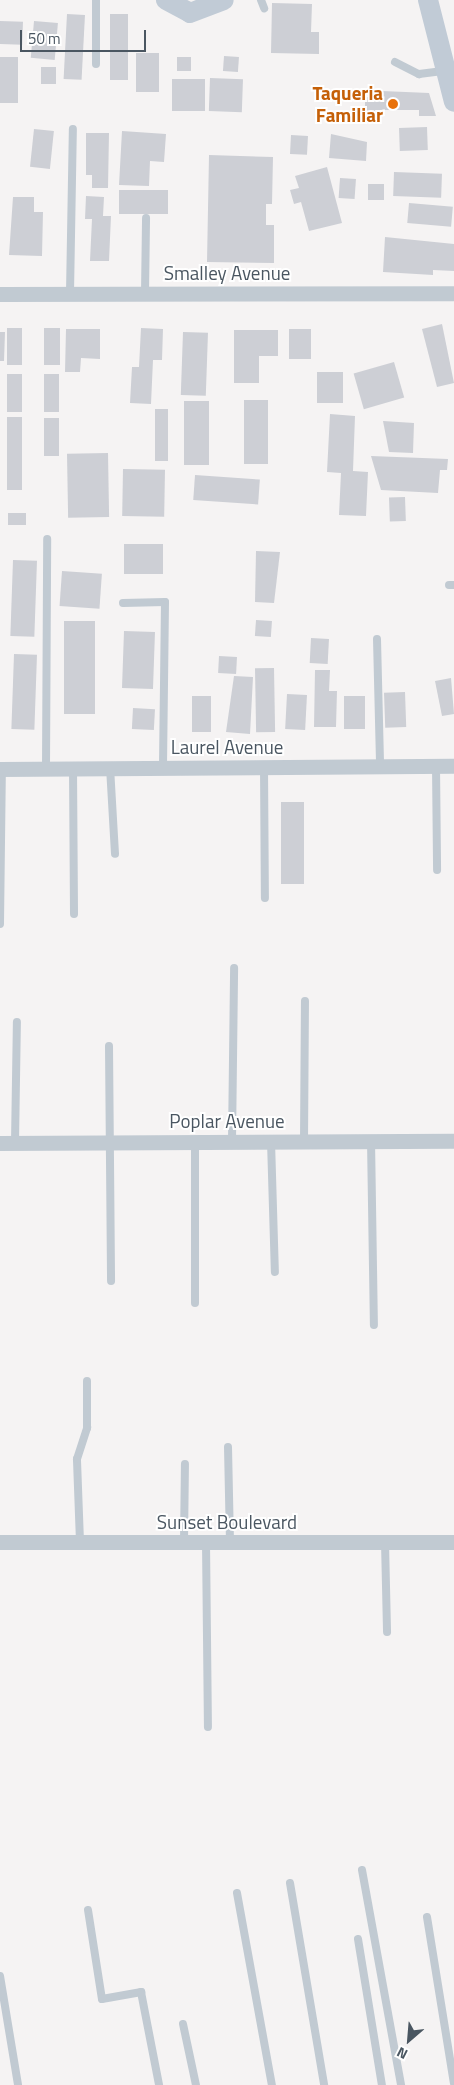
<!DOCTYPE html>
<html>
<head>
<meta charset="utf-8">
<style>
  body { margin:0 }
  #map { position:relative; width:454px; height:2085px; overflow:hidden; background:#f5f3f3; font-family:"Titillium Web",sans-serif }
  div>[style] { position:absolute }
  .building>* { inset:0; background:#cdcfd5; transform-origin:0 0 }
  .lane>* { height:8px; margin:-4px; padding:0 4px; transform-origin:4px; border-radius:4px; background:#c1cad2 }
  .street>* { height:15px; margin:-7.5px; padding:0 7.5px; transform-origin:7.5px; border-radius:7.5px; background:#c1cad2 }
  .secondary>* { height:20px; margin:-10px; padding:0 10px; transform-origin:10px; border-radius:10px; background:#c1cbd6 }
  .dots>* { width:14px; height:14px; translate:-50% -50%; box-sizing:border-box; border:2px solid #fff; border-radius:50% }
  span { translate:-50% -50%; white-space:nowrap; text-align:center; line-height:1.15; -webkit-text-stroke:4px #fff; paint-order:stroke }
  .food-label { font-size:19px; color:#c56008; font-weight:700 }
  .right { translate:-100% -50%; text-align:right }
  .street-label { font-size:19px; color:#4a5661 }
  .north { position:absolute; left:384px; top:2015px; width:50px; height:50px; -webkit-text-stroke:4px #fff; paint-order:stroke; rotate:207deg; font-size:14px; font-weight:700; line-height:20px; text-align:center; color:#4a5661 }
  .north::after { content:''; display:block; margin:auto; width:18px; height:22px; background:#4a5661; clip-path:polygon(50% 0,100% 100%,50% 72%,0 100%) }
  .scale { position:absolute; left:20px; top:30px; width:126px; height:22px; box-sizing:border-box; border:2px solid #4a5661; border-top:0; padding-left:6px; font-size:15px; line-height:18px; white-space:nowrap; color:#4a5661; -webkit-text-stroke:4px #fff; paint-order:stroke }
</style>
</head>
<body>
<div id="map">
  <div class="building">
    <div style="clip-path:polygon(272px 3px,312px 4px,311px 32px,319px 32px,319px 54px,271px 53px)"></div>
    <div style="left:67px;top:14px;width:18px;height:65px;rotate:3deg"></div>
    <div style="left:110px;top:14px;width:18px;height:66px"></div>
    <div style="left:0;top:21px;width:23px;height:23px;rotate:2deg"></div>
    <div style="left:34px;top:21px;width:24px;height:37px;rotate:5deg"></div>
    <div style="left:136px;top:53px;width:23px;height:39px"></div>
    <div style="left:224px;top:56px;width:15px;height:15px;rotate:4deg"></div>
    <div style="left:0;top:57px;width:18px;height:46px"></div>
    <div style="left:177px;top:57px;width:14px;height:14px"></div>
    <div style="left:56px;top:67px;width:17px;height:15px;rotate:90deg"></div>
    <div style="left:210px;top:78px;width:33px;height:33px;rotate:2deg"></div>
    <div style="left:172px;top:79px;width:33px;height:32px"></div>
    <div style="clip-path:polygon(382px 91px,429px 93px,436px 116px,419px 116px,419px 110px,377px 110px,377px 115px,365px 115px,365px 97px,381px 98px)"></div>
    <div style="left:427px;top:127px;width:23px;height:28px;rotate:88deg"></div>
    <div style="left:34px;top:129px;width:20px;height:38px;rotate:6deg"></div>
    <div style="clip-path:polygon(122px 131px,166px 134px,164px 162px,150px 161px,149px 186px,119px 185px)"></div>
    <div style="clip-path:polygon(86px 133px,109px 133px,108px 188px,92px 188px,92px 175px,86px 175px)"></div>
    <div style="clip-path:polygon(331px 134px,367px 142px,366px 161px,329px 158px)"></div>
    <div style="left:291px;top:135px;width:17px;height:19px;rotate:3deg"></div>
    <div style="clip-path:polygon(209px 155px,273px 157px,272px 204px,266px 204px,266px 225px,274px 225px,274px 263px,207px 262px)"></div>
    <div style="clip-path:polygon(327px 167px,342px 223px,309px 231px,301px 202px,294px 204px,290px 190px,299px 188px,295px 176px)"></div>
    <div style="left:394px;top:172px;width:48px;height:24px;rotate:2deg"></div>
    <div style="left:340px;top:178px;width:16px;height:20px;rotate:4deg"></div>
    <div style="left:368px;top:184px;width:16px;height:16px"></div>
    <div style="left:119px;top:190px;width:49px;height:24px"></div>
    <div style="clip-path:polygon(86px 196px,104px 197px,103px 216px,111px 216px,109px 261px,90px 261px,92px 219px,85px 219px)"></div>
    <div style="clip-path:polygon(13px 197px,34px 197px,34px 212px,43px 212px,42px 256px,9px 255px)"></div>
    <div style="left:409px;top:203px;width:44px;height:20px;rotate:5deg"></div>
    <div style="clip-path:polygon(385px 237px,454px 244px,454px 271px,433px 270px,433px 275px,383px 272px)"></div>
    <div style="clip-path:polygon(442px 324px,454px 383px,437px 387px,422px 329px)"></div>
    <div style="left:7px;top:328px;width:15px;height:37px"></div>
    <div style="left:44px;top:328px;width:16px;height:37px"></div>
    <div style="clip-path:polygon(141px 328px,163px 329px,162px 360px,153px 360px,151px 404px,130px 403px,132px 367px,139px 367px)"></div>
    <div style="clip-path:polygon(66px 329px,100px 329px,100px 359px,81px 358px,80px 372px,65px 372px)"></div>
    <div style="left:289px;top:329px;width:22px;height:30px"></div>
    <div style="clip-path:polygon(234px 330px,278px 330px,278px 356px,259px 356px,259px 383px,234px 383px)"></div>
    <div style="clip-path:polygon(0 332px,5px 332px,4px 361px,0 361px)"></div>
    <div style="left:183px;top:332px;width:25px;height:63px;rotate:2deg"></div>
    <div style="left:394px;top:362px;width:37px;height:42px;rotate:74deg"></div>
    <div style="left:317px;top:372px;width:26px;height:31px"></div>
    <div style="left:7px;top:374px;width:15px;height:38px"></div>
    <div style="left:44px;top:374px;width:15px;height:38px"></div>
    <div style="left:244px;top:400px;width:24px;height:64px"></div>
    <div style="left:184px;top:401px;width:25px;height:64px"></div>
    <div style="left:155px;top:409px;width:13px;height:52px"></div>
    <div style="clip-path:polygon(330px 414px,355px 416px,353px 471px,368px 472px,366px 516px,339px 515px,341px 473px,327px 472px)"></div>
    <div style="left:7px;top:417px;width:15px;height:73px"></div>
    <div style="left:44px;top:418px;width:15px;height:38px"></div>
    <div style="clip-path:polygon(383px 421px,414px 423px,413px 453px,389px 452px)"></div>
    <div style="left:108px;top:453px;width:64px;height:41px;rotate:89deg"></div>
    <div style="clip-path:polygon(371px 456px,448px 459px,447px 470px,440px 470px,438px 493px,381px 490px)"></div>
    <div style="left:123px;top:469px;width:42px;height:47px;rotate:1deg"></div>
    <div style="left:195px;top:475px;width:65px;height:25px;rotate:4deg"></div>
    <div style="left:405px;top:497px;width:24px;height:16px;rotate:88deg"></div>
    <div style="left:8px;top:513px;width:18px;height:12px"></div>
    <div style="left:124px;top:544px;width:39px;height:30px"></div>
    <div style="clip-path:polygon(256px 551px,280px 552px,274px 603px,255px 602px)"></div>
    <div style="left:13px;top:560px;width:24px;height:76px;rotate:2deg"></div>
    <div style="left:62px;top:571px;width:40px;height:35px;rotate:4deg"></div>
    <div style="left:256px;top:620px;width:16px;height:16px;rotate:4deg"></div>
    <div style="left:64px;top:621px;width:31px;height:93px"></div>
    <div style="left:124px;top:631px;width:31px;height:57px;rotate:2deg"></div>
    <div style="left:311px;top:638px;width:18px;height:25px;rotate:3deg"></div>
    <div style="left:14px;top:654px;width:23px;height:75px;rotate:2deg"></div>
    <div style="left:219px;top:656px;width:18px;height:17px;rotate:3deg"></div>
    <div style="left:274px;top:668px;width:64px;height:19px;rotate:89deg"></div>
    <div style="clip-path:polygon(315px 670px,330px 670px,329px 691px,337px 691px,336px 727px,314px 727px)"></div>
    <div style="clip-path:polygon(234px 676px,253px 677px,250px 734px,226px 732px)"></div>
    <div style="clip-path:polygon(451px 678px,454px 714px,442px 716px,435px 681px)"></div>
    <div style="left:405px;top:692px;width:35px;height:21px;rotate:88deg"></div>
    <div style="left:287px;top:694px;width:20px;height:35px;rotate:3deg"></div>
    <div style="left:192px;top:696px;width:19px;height:36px"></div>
    <div style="left:344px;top:696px;width:21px;height:33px"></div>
    <div style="left:133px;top:708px;width:22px;height:21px;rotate:3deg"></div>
    <div style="left:281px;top:802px;width:23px;height:82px"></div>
  </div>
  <div class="lane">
    <div style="left:96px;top:0;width:64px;rotate:90deg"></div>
    <div style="left:261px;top:0;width:9px;rotate:69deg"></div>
    <div style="left:395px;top:62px;width:27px;rotate:27deg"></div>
    <div style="left:419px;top:74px;width:26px;rotate:-7deg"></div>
    <div style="left:70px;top:293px;width:164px;rotate:-89deg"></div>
    <div style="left:145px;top:293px;width:75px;rotate:-89.2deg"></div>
    <div style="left:449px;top:585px;width:5px"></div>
    <div style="left:123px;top:603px;width:42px;rotate:-1.4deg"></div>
    <div style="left:165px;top:602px;width:165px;rotate:90.7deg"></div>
    <div style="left:377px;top:639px;width:127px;rotate:88.6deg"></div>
    <div style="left:436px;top:766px;width:104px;rotate:89.4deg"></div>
    <div style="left:110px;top:767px;width:87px;rotate:86.7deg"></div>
    <div style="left:264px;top:767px;width:131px;rotate:89.6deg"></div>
    <div style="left:46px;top:768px;width:229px;rotate:-89.7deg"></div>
    <div style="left:73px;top:769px;width:145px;rotate:89.6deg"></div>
    <div style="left:0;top:924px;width:155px;rotate:-89.3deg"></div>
    <div style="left:109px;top:1046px;width:235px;rotate:89.5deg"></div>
    <div style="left:371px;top:1140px;width:185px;rotate:89.1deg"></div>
    <div style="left:232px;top:1141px;width:173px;rotate:-89.3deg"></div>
    <div style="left:271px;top:1141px;width:131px;rotate:88.3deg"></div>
    <div style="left:304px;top:1141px;width:140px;rotate:-89.6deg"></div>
    <div style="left:15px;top:1143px;width:121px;rotate:-89.1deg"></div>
    <div style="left:195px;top:1303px;width:162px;rotate:-90deg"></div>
    <div style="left:228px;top:1447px;width:95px;rotate:88.8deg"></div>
    <div style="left:80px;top:1542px;width:83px;rotate:-92.1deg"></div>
    <div style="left:77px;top:1459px;width:33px;rotate:-72deg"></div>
    <div style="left:87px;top:1428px;width:47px;rotate:-90deg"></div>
    <div style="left:184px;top:1542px;width:78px;rotate:-89.3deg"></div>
    <div style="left:206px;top:1542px;width:185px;rotate:89.4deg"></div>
    <div style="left:385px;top:1542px;width:90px;rotate:88.7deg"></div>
    <div style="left:362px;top:1870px;width:219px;rotate:79.7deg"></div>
    <div style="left:290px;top:1883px;width:205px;rotate:80.4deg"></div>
    <div style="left:237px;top:1893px;width:195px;rotate:79.7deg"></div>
    <div style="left:88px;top:1910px;width:90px;rotate:81.1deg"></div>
    <div style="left:102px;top:1999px;width:40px;rotate:-10deg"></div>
    <div style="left:141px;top:1992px;width:95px;rotate:79deg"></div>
    <div style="left:427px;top:1917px;width:168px;rotate:80.8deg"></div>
    <div style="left:358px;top:1939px;width:148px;rotate:80.7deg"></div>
    <div style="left:0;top:1976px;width:110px;rotate:80.6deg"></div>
    <div style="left:183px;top:2024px;width:62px;rotate:78deg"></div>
  </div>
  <div class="street">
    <div style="left:0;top:294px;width:454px;rotate:-0.1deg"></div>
    <div style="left:0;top:769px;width:454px;rotate:-0.4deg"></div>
    <div style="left:0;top:1143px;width:454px;rotate:-0.3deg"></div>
    <div style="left:0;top:1542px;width:454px"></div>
  </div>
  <div class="secondary">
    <div style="left:166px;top:0;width:27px;rotate:28deg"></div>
    <div style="left:190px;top:13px;width:36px;rotate:-21deg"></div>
    <div style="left:428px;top:0;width:105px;rotate:75.7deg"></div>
  </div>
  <div class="dots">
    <div style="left:393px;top:104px;background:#e8710a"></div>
  </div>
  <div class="food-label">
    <span class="right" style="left:383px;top:104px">Taqueria<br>Familiar</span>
  </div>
  <div class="street-label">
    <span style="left:227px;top:273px">Smalley Avenue</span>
    <span style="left:227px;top:747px">Laurel Avenue</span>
    <span style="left:227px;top:1121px">Poplar Avenue</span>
    <span style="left:227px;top:1522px">Sunset Boulevard</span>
  </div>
  <div class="north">N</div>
  <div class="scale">50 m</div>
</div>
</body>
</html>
